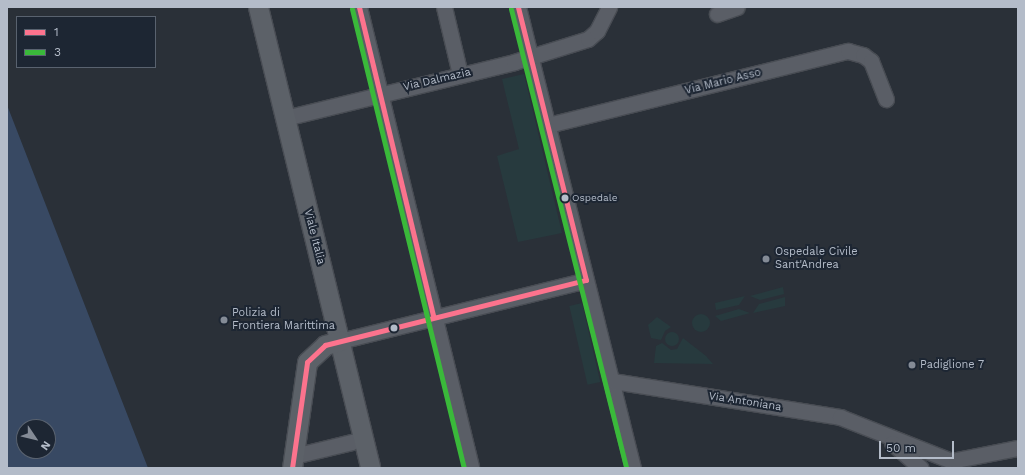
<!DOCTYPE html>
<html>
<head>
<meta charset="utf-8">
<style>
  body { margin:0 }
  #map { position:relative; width:1025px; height:475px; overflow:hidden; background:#2a3038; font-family:"Work Sans",sans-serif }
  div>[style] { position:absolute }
  .green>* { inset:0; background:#273a3e; transform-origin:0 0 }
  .round { border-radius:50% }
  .water>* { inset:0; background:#384963 }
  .roads { filter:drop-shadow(1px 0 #484c53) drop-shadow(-1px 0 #484c53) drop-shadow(0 1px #484c53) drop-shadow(0 -1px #484c53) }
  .minor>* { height:15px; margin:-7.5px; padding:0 7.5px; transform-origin:7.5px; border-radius:7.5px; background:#5a5e66 }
  .major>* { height:19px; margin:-9.5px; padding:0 9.5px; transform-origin:9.5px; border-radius:9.5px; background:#5c6168 }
  .bus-1>* { height:5px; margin:-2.5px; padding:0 2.5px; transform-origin:2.5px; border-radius:2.5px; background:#fc738d }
  .bus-2>* { height:5px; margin:-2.5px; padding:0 2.5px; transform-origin:2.5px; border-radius:2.5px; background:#3ab93a }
  .dots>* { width:11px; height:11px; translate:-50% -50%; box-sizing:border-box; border:2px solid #1d2633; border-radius:50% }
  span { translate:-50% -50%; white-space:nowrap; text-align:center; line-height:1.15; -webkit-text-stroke:4px #1d2633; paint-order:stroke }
  .bus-label { font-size:10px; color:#b4bcc9 }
  .left { translate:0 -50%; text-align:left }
  .street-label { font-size:11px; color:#b4bcc9 }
  .poi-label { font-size:11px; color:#b4bcc9 }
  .frame { position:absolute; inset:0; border:8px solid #b4bcc9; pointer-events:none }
  .legend { position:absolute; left:16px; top:16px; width:140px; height:52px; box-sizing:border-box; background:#1d2633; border:1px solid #59626f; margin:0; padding:5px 7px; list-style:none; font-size:12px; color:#b4bcc9 }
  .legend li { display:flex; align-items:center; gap:8px; height:20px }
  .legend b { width:20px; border:1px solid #59626f }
  .north { position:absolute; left:16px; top:419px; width:40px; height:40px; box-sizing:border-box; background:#1d2633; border:1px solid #59626f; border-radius:50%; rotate:125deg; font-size:11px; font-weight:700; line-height:16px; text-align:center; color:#b4bcc9 }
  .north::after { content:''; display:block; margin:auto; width:14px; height:18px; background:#848b96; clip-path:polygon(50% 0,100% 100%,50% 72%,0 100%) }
  .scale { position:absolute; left:879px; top:441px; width:75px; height:18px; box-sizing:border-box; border:2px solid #b4bcc9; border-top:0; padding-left:5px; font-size:12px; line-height:14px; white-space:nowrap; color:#b4bcc9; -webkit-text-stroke:3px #1d2633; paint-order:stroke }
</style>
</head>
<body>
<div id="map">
  <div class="green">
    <div style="clip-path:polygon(524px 74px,562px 233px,518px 242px,497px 156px,519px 149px,502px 79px)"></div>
    <div style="clip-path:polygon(783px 287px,784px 294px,760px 300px,750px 296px)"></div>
    <div style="clip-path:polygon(745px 296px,739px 305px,716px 310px,715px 303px)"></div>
    <div style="clip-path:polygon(785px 297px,785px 306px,753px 313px,759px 304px)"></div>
    <div style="left:582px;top:303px;width:81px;height:13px;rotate:77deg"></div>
    <div style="clip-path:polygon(739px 309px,750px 313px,721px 321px,715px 316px)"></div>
    <div class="round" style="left:692px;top:314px;width:18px;height:18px"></div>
    <div style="clip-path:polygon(657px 317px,671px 327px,665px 331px,661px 340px,651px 338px,648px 325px)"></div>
    <div class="round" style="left:665px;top:332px;width:14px;height:14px"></div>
    <div style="clip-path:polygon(683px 338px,706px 356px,713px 364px,654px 363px,656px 346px,662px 343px,671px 350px,677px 349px)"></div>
  </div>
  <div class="water">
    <div style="clip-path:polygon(evenodd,7px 105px,148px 468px,7px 468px,7px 105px,24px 427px,48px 427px,48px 451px,24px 451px,24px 427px)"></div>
  </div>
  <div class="roads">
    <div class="minor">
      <div style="left:359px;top:7px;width:474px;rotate:76.3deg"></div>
      <div style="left:444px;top:7px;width:69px;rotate:76.6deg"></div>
      <div style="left:518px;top:7px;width:475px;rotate:76deg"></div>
      <div style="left:717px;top:14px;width:21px;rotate:-19deg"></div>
      <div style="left:285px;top:118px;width:236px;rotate:-13.7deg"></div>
      <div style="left:514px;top:62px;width:77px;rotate:-17.3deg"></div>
      <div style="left:588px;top:39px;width:12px;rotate:-42deg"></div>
      <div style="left:597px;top:31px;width:27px;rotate:-63deg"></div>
      <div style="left:548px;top:125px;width:309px;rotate:-13.9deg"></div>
      <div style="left:848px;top:51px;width:16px;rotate:15deg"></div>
      <div style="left:863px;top:55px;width:10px;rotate:37deg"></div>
      <div style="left:871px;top:61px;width:41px;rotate:68.5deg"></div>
      <div style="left:340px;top:341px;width:253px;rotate:-13.9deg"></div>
      <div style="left:613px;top:381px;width:230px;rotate:9deg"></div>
      <div style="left:840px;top:417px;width:117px;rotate:21.5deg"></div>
      <div style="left:892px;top:443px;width:38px;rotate:41deg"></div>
      <div style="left:294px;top:456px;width:60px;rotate:-13.6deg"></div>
      <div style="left:956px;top:460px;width:63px;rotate:-11deg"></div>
    </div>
    <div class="major">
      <div style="left:258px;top:7px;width:474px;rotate:76.3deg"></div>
      <div style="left:292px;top:468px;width:107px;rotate:-81.9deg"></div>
      <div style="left:307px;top:362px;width:25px;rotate:-43deg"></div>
      <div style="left:325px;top:345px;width:16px;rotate:-15deg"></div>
    </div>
  </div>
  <div class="bus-1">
    <div style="left:359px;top:7px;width:318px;rotate:76.5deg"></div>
    <div style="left:292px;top:468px;width:107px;rotate:-81.9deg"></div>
    <div style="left:307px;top:362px;width:25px;rotate:-43deg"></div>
    <div style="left:325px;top:345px;width:269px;rotate:-14deg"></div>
    <div style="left:586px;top:280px;width:281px;rotate:-104deg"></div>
  </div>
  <div class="bus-2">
    <div style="left:352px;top:9px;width:472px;rotate:76.3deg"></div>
    <div style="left:511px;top:9px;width:473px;rotate:75.9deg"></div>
  </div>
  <div class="dots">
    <div style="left:565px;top:198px;background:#b4bcc9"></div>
    <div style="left:766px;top:259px;background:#848b96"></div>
    <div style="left:224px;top:320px;background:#848b96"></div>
    <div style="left:394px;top:328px;background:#b4bcc9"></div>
    <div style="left:912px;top:365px;background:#848b96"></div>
  </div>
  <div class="bus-label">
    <span class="left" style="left:572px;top:198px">Ospedale</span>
  </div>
  <div class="street-label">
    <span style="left:437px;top:80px;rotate:-13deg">Via Dalmazia</span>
    <span style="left:723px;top:82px;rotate:-14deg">Via Mario Asso</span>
    <span style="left:314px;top:237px;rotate:76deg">Viale Italia</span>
    <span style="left:745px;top:402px;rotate:9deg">Via Antoniana</span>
  </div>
  <div class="poi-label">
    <span class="left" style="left:775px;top:259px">Ospedale Civile<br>Sant'Andrea</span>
    <span class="left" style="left:232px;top:320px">Polizia di<br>Frontiera Marittima</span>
    <span class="left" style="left:920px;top:365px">Padiglione 7</span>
  </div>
  <div class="frame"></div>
  <ul class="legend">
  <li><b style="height:5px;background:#fc738d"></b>1</li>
  <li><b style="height:5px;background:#3ab93a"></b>3</li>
  </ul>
  <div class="north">N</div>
  <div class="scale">50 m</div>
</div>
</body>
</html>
